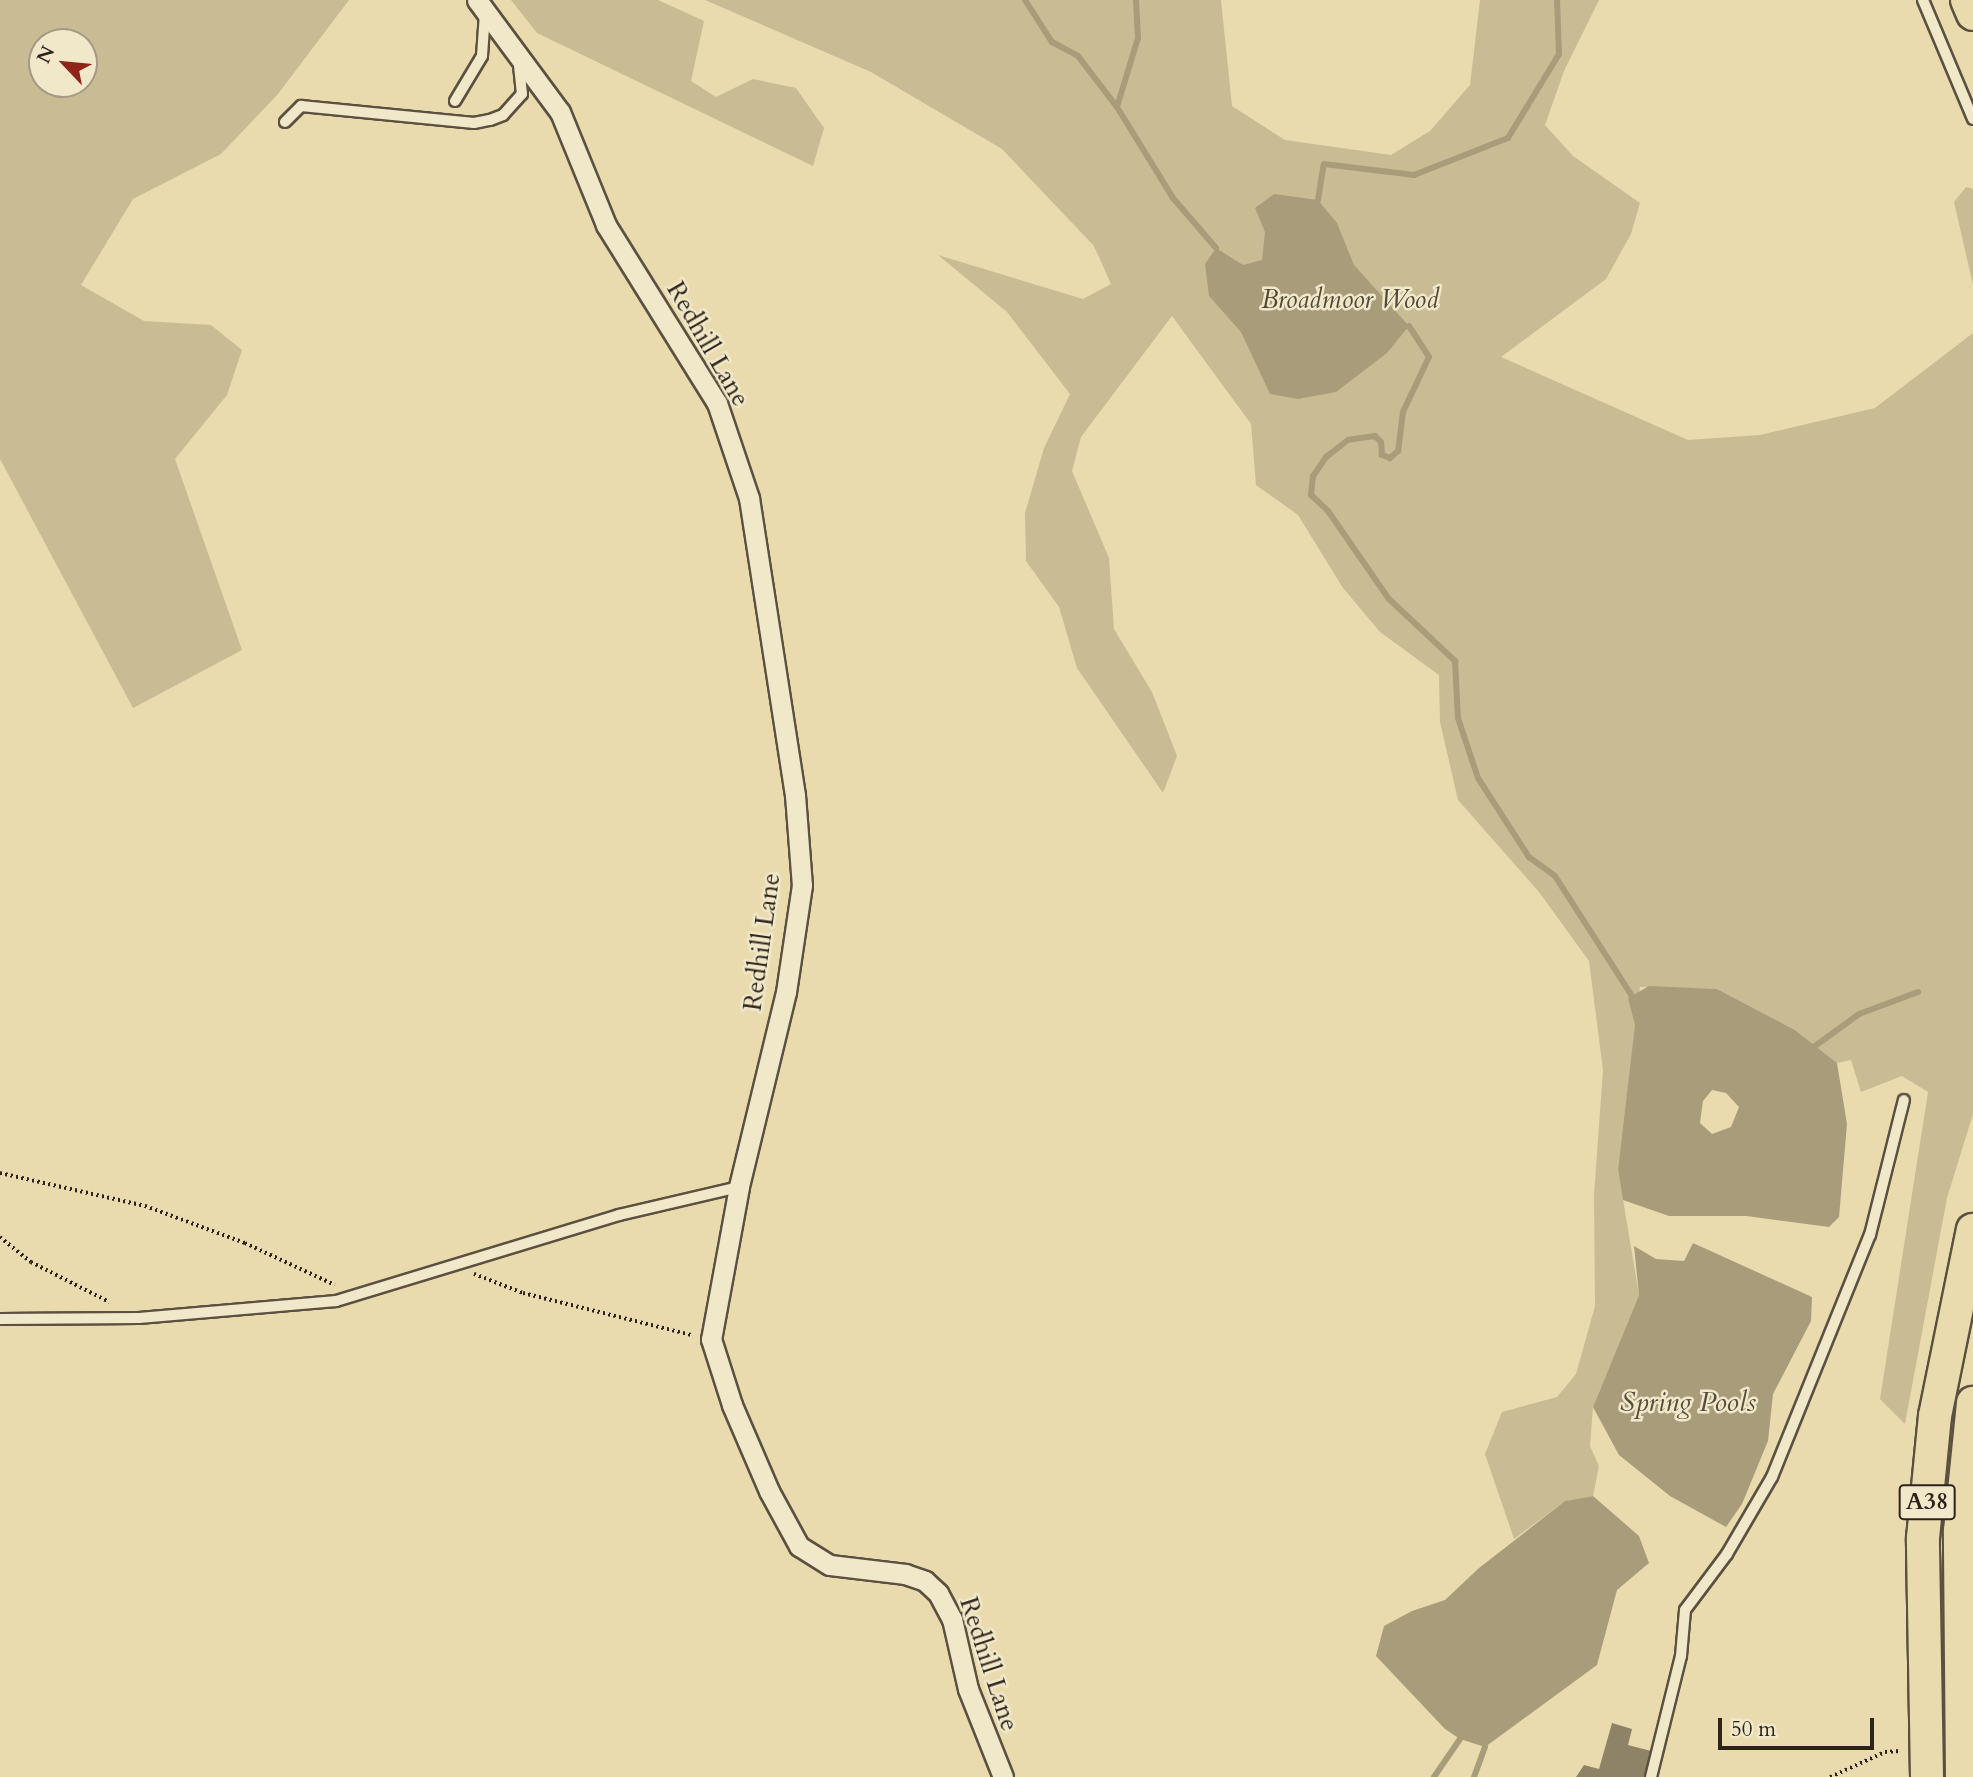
<!DOCTYPE html>
<html>
<head>
<meta charset="utf-8">
<style>
  body { margin:0 }
  #map { position:relative; width:1973px; height:1777px; overflow:hidden; background:#e9dbad; font-family:Cardo,serif }
  div>[style] { position:absolute }
  .green>* { inset:0; background:#c9bc94 }
  .water>* { inset:0; background:#a99c7b }
  .stream>* { height:6px; margin:-3px; padding:0 3px; transform-origin:3px; border-radius:3px; background:#a99c7b }
  .building>* { inset:0; background:#8f8367 }
  .path>* { height:3.5px; margin-top:-1.75px; transform-origin:0; background:repeating-linear-gradient(90deg,#2d231b 0 2px,transparent 0 5.5px) }
  .roads { filter:drop-shadow(2px 0 #5c5140) drop-shadow(-2px 0 #5c5140) drop-shadow(0 2px #5c5140) drop-shadow(0 -2px #5c5140) }
  .service>* { height:10px; margin:-5px; padding:0 5px; transform-origin:5px; border-radius:5px; background:#f1e8ca }
  .minor>* { height:19px; margin:-9.5px; padding:0 9.5px; transform-origin:9.5px; border-radius:9.5px; background:#f1e8ca }
  .trunk>* { height:32px; margin:-16px; padding:0 16px; transform-origin:16px; border-radius:16px; background:#e9dbad }
  span { translate:-50% -50%; white-space:nowrap; text-align:center; line-height:1.15; -webkit-text-stroke:5px #f1e8ca; paint-order:stroke }
  .shield-label span { padding:2px 5px; background:#f1e8ca; border:2px solid; border-radius:5px; -webkit-text-stroke-width:0 }
  .shield-label { font-size:24px; color:#2d231b; font-weight:700 }
  .park-label { font-size:26px; color:#544939; font-style:italic }
  .street-label { font-size:26px; color:#2d231b }
  .water-label { font-size:28px; color:#584d3d; font-style:italic }
  .north { position:absolute; left:28px; top:28px; width:70px; height:70px; box-sizing:border-box; background:#f1e8ca; border:2px solid #a39984; border-radius:50%; rotate:296deg; font-size:19px; font-weight:700; line-height:28px; text-align:center; color:#2d231b }
  .north::after { content:''; display:block; margin:auto; width:24px; height:32px; background:#8f2418; clip-path:polygon(50% 0,100% 100%,50% 72%,0 100%) }
  .scale { position:absolute; left:1718px; top:1718px; width:156px; height:32px; box-sizing:border-box; border:4px solid #2d231b; border-top:0; padding-left:9px; font-size:21px; line-height:24px; white-space:nowrap; color:#2d231b; -webkit-text-stroke:5px #f1e8ca; paint-order:stroke }
</style>
</head>
<body>
<div id="map">
  <div class="green">
    <div style="clip-path:polygon(evenodd,0 0,349px 0,278px 94px,221px 154px,133px 199px,81px 285px,144px 321px,211px 325px,242px 350px,227px 395px,175px 459px,242px 650px,133px 708px,0 459px,0 0,42px 42px,84px 42px,84px 84px,42px 84px,42px 42px)"></div>
    <div style="clip-path:polygon(511px 0,658px 0,704px 21px,691px 81px,716px 97px,753px 79px,796px 88px,824px 128px,813px 166px,537px 33px)"></div>
    <div style="clip-path:polygon(705px 0,1221px 0,1232px 106px,1285px 140px,1391px 155px,1430px 131px,1470px 85px,1480px 0,1599px 0,1564px 71px,1545px 125px,1573px 156px,1640px 203px,1631px 234px,1606px 279px,1501px 357px,1688px 440px,1760px 435px,1875px 408px,1973px 333px,1973px 1114px,1947px 1198px,1905px 1424px,1880px 1399px,1928px 1092px,1902px 1076px,1861px 1092px,1851px 1060px,1837px 1063px,1795px 1030px,1717px 989px,1640px 987px,1618px 1169px,1639px 1295px,1593px 1407px,1590px 1446px,1599px 1466px,1593px 1496px,1565px 1501px,1514px 1539px,1485px 1454px,1502px 1412px,1557px 1397px,1576px 1374px,1595px 1306px,1594px 1195px,1603px 1070px,1589px 961px,1539px 892px,1458px 800px,1440px 722px,1439px 675px,1380px 632px,1343px 588px,1298px 515px,1256px 485px,1251px 424px,1172px 316px,1081px 437px,1072px 471px,1109px 558px,1114px 629px,1152px 692px,1177px 756px,1163px 793px,1077px 668px,1059px 607px,1026px 561px,1025px 513px,1044px 448px,1070px 394px,1007px 312px,938px 255px,1083px 299px,1111px 284px,1094px 246px,1002px 149px,871px 72px)"></div>
    <div style="clip-path:polygon(1966px 187px,1973px 189px,1973px 285px,1954px 202px)"></div>
  </div>
  <div class="water">
    <div style="clip-path:polygon(1274px 194px,1318px 200px,1337px 223px,1354px 265px,1409px 326px,1387px 353px,1336px 392px,1298px 399px,1270px 394px,1241px 332px,1209px 296px,1205px 264px,1216px 248px,1243px 265px,1262px 260px,1265px 232px,1255px 208px)"></div>
    <div style="clip-path:polygon(evenodd,1649px 986px,1717px 989px,1795px 1030px,1837px 1063px,1847px 1124px,1839px 1217px,1829px 1227px,1746px 1216px,1669px 1216px,1623px 1200px,1618px 1169px,1635px 1025px,1628px 998px,1649px 986px,1712px 1090px,1726px 1093px,1739px 1107px,1731px 1127px,1712px 1134px,1700px 1123px,1703px 1101px,1712px 1090px)"></div>
    <div style="clip-path:polygon(1693px 1243px,1812px 1297px,1811px 1321px,1773px 1394px,1768px 1441px,1742px 1504px,1726px 1527px,1670px 1496px,1619px 1455px,1593px 1407px,1639px 1295px,1634px 1246px,1656px 1259px,1684px 1261px)"></div>
    <div style="clip-path:polygon(1593px 1496px,1639px 1536px,1649px 1563px,1617px 1590px,1597px 1665px,1485px 1747px,1460px 1739px,1445px 1729px,1376px 1656px,1384px 1626px,1412px 1611px,1445px 1600px,1479px 1568px,1565px 1501px)"></div>
  </div>
  <div class="stream">
    <div style="left:1025px;top:0;width:50px;rotate:57.3deg"></div>
    <div style="left:1052px;top:42px;width:30px;rotate:28deg"></div>
    <div style="left:1078px;top:56px;width:64px;rotate:52.6deg"></div>
    <div style="left:1117px;top:107px;width:107px;rotate:58.4deg"></div>
    <div style="left:1173px;top:198px;width:66px;rotate:49.3deg"></div>
    <div style="left:1117px;top:107px;width:72px;rotate:-73.1deg"></div>
    <div style="left:1138px;top:38px;width:38px;rotate:-93deg"></div>
    <div style="left:1318px;top:200px;width:36px;rotate:-81deg"></div>
    <div style="left:1324px;top:164px;width:91px;rotate:7deg"></div>
    <div style="left:1414px;top:175px;width:101px;rotate:-21.5deg"></div>
    <div style="left:1508px;top:138px;width:98px;rotate:-58.7deg"></div>
    <div style="left:1559px;top:54px;width:54px;rotate:-92.1deg"></div>
    <div style="left:1409px;top:326px;width:37px;rotate:57deg"></div>
    <div style="left:1429px;top:357px;width:61px;rotate:115.3deg"></div>
    <div style="left:1403px;top:412px;width:39px;rotate:97deg"></div>
    <div style="left:1398px;top:451px;width:11px;rotate:139deg"></div>
    <div style="left:1390px;top:458px;width:9px;rotate:-159deg"></div>
    <div style="left:1382px;top:455px;width:13px;rotate:-94deg"></div>
    <div style="left:1381px;top:442px;width:8px;rotate:-135deg"></div>
    <div style="left:1375px;top:436px;width:27px;rotate:172deg"></div>
    <div style="left:1348px;top:440px;width:28px;rotate:142deg"></div>
    <div style="left:1326px;top:457px;width:23px;rotate:124deg"></div>
    <div style="left:1313px;top:476px;width:19px;rotate:96deg"></div>
    <div style="left:1311px;top:495px;width:23px;rotate:43deg"></div>
    <div style="left:1328px;top:511px;width:107px;rotate:55.3deg"></div>
    <div style="left:1389px;top:599px;width:91px;rotate:43.2deg"></div>
    <div style="left:1455px;top:661px;width:57px;rotate:87deg"></div>
    <div style="left:1458px;top:718px;width:63px;rotate:71.6deg"></div>
    <div style="left:1478px;top:778px;width:94px;rotate:57.2deg"></div>
    <div style="left:1529px;top:857px;width:32px;rotate:36deg"></div>
    <div style="left:1555px;top:876px;width:143px;rotate:57.3deg"></div>
    <div style="left:1815px;top:1046px;width:54px;rotate:-36deg"></div>
    <div style="left:1859px;top:1014px;width:63px;rotate:-20.4deg"></div>
    <div style="left:1434px;top:1777px;width:46px;rotate:-55.6deg"></div>
    <div style="left:1474px;top:1777px;width:32px;rotate:-70deg"></div>
  </div>
  <div class="building">
    <div style="clip-path:polygon(1612px 1723px,1632px 1729px,1628px 1745px,1655px 1752px,1648px 1777px,1576px 1777px,1584px 1765px,1599px 1769px)"></div>
  </div>
  <div class="path">
    <div style="left:0;top:1173px;width:149px;rotate:12.8deg"></div>
    <div style="left:145px;top:1206px;width:107px;rotate:20.3deg"></div>
    <div style="left:245px;top:1243px;width:99px;rotate:25deg"></div>
    <div style="left:0;top:1237px;width:40px;rotate:39deg"></div>
    <div style="left:31px;top:1262px;width:88px;rotate:27.1deg"></div>
    <div style="left:474px;top:1274px;width:53px;rotate:21.2deg"></div>
    <div style="left:523px;top:1293px;width:174px;rotate:14deg"></div>
    <div style="left:1830px;top:1777px;width:60px;rotate:-24.4deg"></div>
    <div style="left:1885px;top:1752px;width:15px;rotate:-4deg"></div>
  </div>
  <div class="roads">
    <div class="service">
      <div style="left:1923px;top:0;width:129px;rotate:67.2deg"></div>
      <div style="left:455px;top:101px;width:52px;rotate:-59deg"></div>
      <div style="left:482px;top:56px;width:43px;rotate:-86deg"></div>
      <div style="left:285px;top:122px;width:23px;rotate:-45deg"></div>
      <div style="left:301px;top:106px;width:174px;rotate:5.6deg"></div>
      <div style="left:474px;top:123px;width:16px;rotate:-11deg"></div>
      <div style="left:490px;top:120px;width:14px;rotate:-21deg"></div>
      <div style="left:503px;top:115px;width:28px;rotate:-48deg"></div>
      <div style="left:522px;top:94px;width:30px;rotate:-96deg"></div>
      <div style="left:0;top:1319px;width:139px;rotate:-0.4deg"></div>
      <div style="left:139px;top:1318px;width:198px;rotate:-4.9deg"></div>
      <div style="left:336px;top:1301px;width:296px;rotate:-16.9deg"></div>
      <div style="left:619px;top:1215px;width:123px;rotate:-13.1deg"></div>
      <div style="left:1651px;top:1777px;width:125px;rotate:-76.1deg"></div>
      <div style="left:1681px;top:1656px;width:46px;rotate:-85deg"></div>
      <div style="left:1685px;top:1610px;width:70px;rotate:-53.1deg"></div>
      <div style="left:1727px;top:1554px;width:89px;rotate:-59.7deg"></div>
      <div style="left:1772px;top:1477px;width:261px;rotate:-68deg"></div>
      <div style="left:1870px;top:1235px;width:139px;rotate:-75.9deg"></div>
    </div>
    <div class="minor">
      <div style="left:477px;top:0;width:139px;rotate:53.5deg"></div>
      <div style="left:560px;top:112px;width:122px;rotate:67.8deg"></div>
      <div style="left:606px;top:225px;width:210px;rotate:58.1deg"></div>
      <div style="left:717px;top:403px;width:100px;rotate:71.4deg"></div>
      <div style="left:749px;top:498px;width:301px;rotate:81.2deg"></div>
      <div style="left:795px;top:795px;width:90px;rotate:85.6deg"></div>
      <div style="left:802px;top:885px;width:108px;rotate:98.5deg"></div>
      <div style="left:786px;top:992px;width:201px;rotate:103.6deg"></div>
      <div style="left:739px;top:1187px;width:155px;rotate:100.4deg"></div>
      <div style="left:711px;top:1339px;width:69px;rotate:72.3deg"></div>
      <div style="left:732px;top:1405px;width:94px;rotate:66.7deg"></div>
      <div style="left:769px;top:1491px;width:63px;rotate:61.4deg"></div>
      <div style="left:799px;top:1546px;width:36px;rotate:32deg"></div>
      <div style="left:830px;top:1565px;width:76px;rotate:6.8deg"></div>
      <div style="left:905px;top:1574px;width:21px;rotate:19deg"></div>
      <div style="left:925px;top:1581px;width:18px;rotate:43deg"></div>
      <div style="left:938px;top:1593px;width:30px;rotate:62deg"></div>
      <div style="left:952px;top:1619px;width:72px;rotate:77.1deg"></div>
      <div style="left:968px;top:1689px;width:95px;rotate:68.3deg"></div>
    </div>
    <div class="trunk">
      <div style="left:1967px;top:0;width:15px;rotate:67deg"></div>
      <div style="left:1927px;top:1777px;width:239px;rotate:-91deg"></div>
      <div style="left:1923px;top:1538px;width:123px;rotate:-84.4deg"></div>
      <div style="left:1935px;top:1416px;width:190px;rotate:-78.5deg"></div>
      <div style="left:1962px;top:1777px;width:246px;rotate:-90.5deg"></div>
      <div style="left:1960px;top:1531px;width:129px;rotate:-84.2deg"></div>
    </div>
  </div>
  <div class="shield-label">
    <span style="left:1927px;top:1502px">A38</span>
  </div>
  <div class="park-label">
    <span style="left:1350px;top:300px">Broadmoor Wood</span>
  </div>
  <div class="street-label">
    <span style="left:708px;top:344px;rotate:60deg">Redhill Lane</span>
    <span style="left:762px;top:942px;rotate:-82deg">Redhill Lane</span>
    <span style="left:989px;top:1664px;rotate:72deg">Redhill Lane</span>
  </div>
  <div class="water-label">
    <span style="left:1688px;top:1402px">Spring Pools</span>
  </div>
  <div class="north">N</div>
  <div class="scale">50 m</div>
</div>
</body>
</html>
